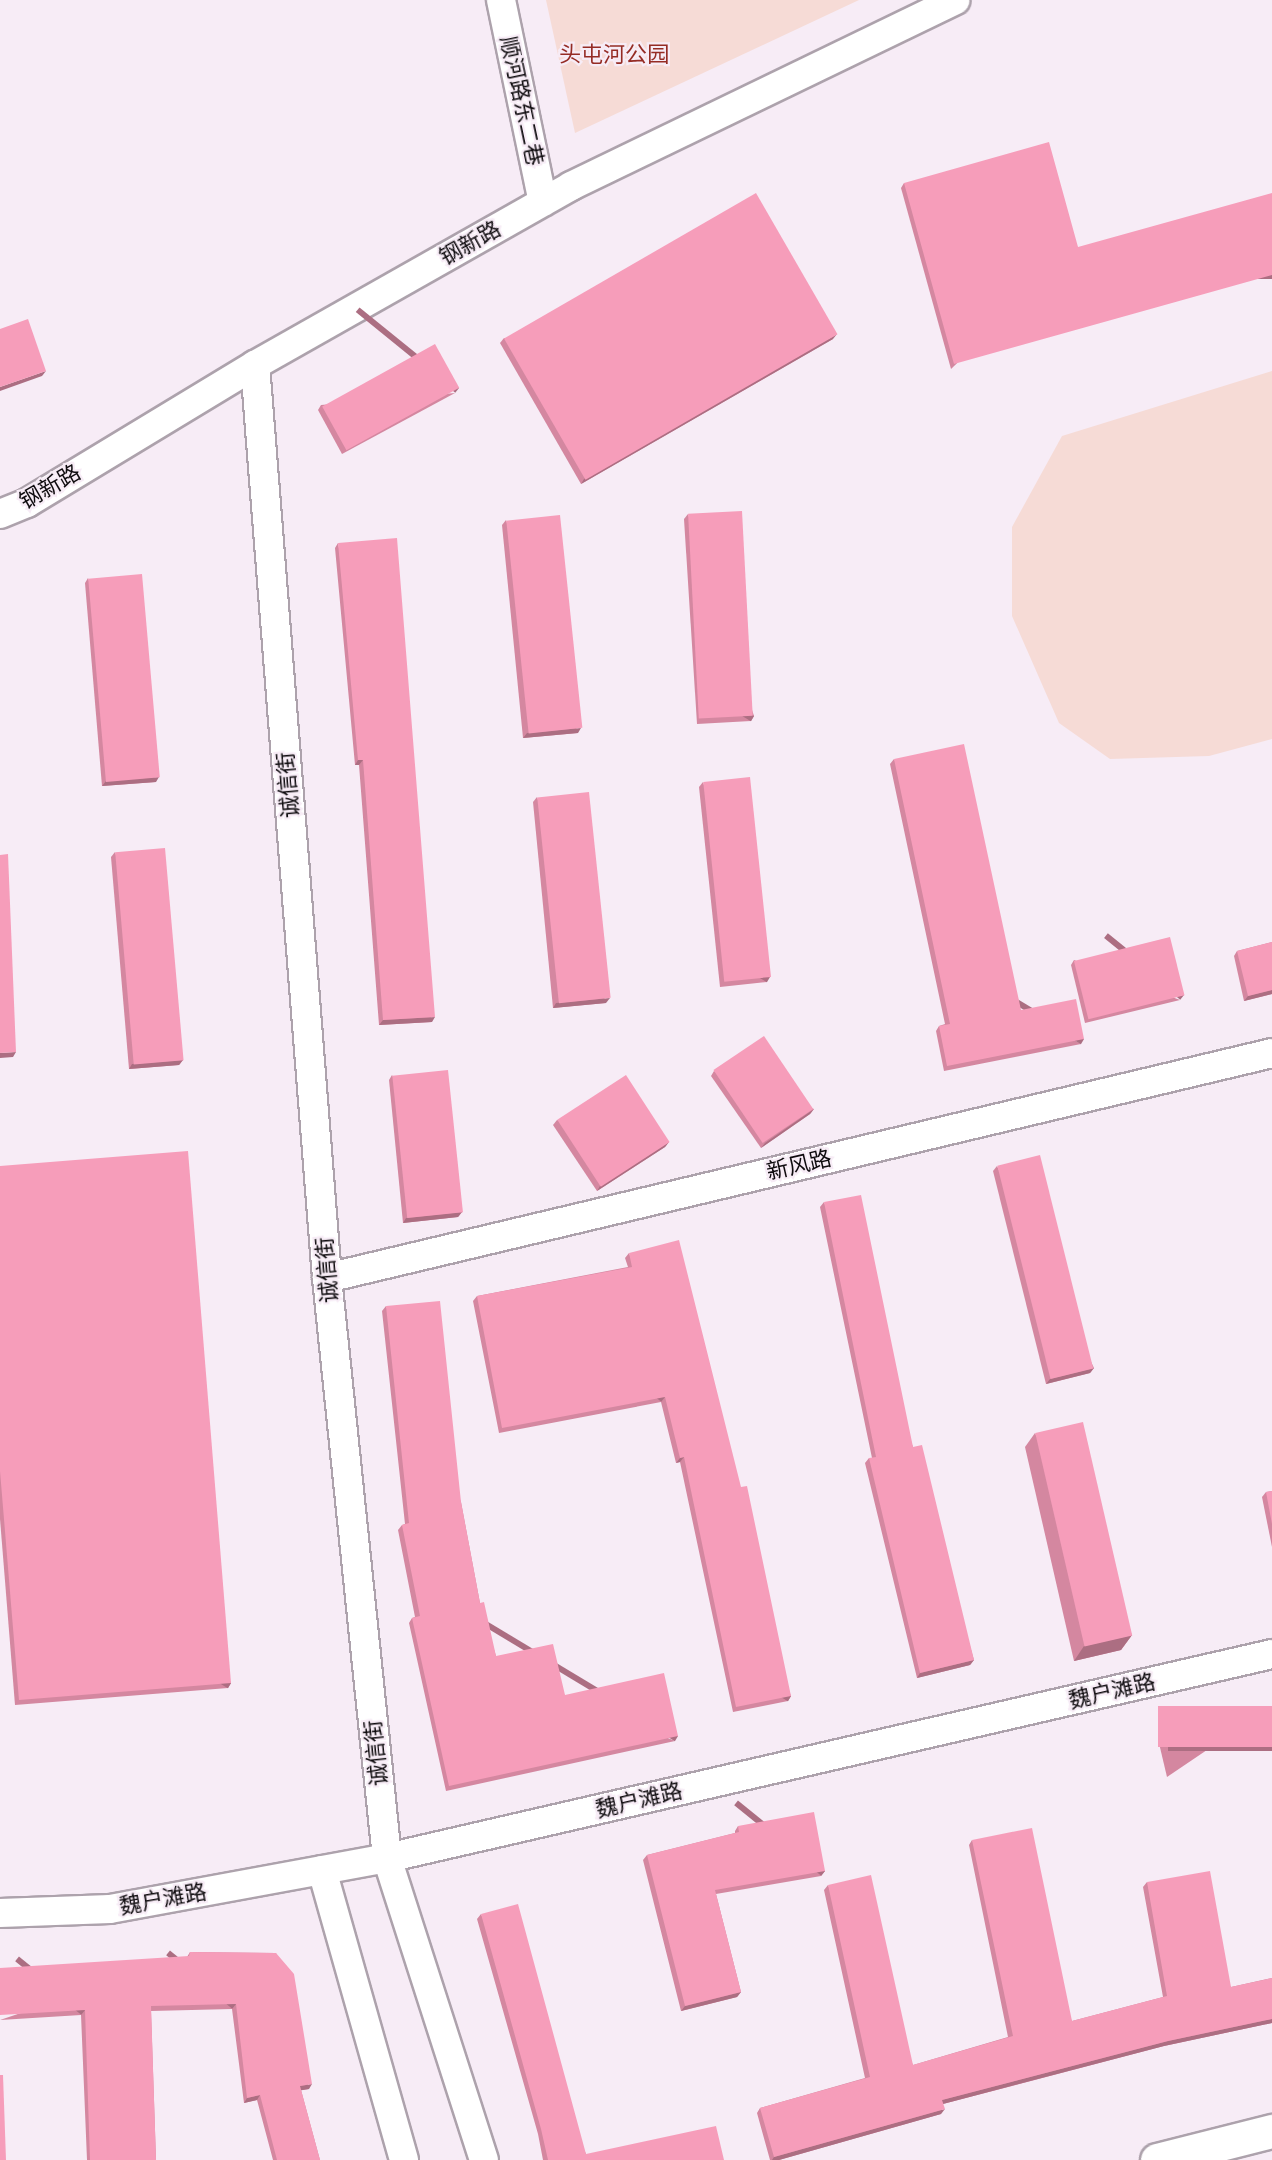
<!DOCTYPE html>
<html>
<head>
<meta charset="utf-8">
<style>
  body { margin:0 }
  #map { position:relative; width:1272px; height:2160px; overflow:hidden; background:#f7ecf6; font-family:"PT Sans Narrow","Noto Sans SC",sans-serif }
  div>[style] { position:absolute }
  .green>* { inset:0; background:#f6dbd6 }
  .roads { filter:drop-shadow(2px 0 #ada2ac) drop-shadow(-2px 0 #ada2ac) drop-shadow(0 2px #ada2ac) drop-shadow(0 -2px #ada2ac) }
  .street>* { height:28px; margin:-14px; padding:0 14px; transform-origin:14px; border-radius:14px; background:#fff }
  .secondary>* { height:33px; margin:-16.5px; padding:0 16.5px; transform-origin:16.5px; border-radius:16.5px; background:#fff }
  .wall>* { inset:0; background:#d487a0 }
  .shaded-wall>* { inset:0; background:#ac6e82; transform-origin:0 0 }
  .building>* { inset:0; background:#f69dba; transform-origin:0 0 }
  span { translate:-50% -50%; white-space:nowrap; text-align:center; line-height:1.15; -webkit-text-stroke:4.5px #f7ecf6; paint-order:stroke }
  .park-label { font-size:22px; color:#952c25 }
  .street-label { font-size:22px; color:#0e0b0e }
</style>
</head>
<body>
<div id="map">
  <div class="green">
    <div style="clip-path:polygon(546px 0,859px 0,575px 133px)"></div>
    <div style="clip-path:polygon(1272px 371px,1272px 739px,1209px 756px,1110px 759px,1059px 723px,1012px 616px,1012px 527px,1062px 436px)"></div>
  </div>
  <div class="roads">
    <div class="street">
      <div style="left:501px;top:0;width:206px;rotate:78.3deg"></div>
      <div style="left:255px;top:365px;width:916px;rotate:85.49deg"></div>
      <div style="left:327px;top:1278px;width:583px;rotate:84.09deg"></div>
      <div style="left:387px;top:1858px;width:317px;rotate:72.2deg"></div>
      <div style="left:0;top:514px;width:29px;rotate:-22deg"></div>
      <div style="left:27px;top:503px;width:267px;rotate:-31.2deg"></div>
      <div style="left:255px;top:365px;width:363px;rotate:-29.5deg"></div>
      <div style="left:571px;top:186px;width:427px;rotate:-25.8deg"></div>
      <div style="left:327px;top:1278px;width:971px;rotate:-13.39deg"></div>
      <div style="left:322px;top:1870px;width:301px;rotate:74.2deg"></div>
      <div style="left:0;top:1913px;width:110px;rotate:-2.1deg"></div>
      <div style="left:110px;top:1909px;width:282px;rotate:-10.4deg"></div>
      <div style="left:387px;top:1858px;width:908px;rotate:-12.98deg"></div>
    </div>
    <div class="secondary">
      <div style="left:1157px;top:2160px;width:119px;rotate:-14.2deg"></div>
    </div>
  </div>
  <div class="wall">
    <div style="clip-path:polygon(904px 183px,1078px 247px,951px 369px,901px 188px)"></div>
    <div style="clip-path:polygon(504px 338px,833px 339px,581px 484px,500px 343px)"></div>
    <div style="clip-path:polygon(455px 393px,342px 454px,318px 410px,321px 405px)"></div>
    <div style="clip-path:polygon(688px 514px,754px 716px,751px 721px,697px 724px,684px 519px)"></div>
    <div style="clip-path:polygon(506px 520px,578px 733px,523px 738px,502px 525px)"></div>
    <div style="clip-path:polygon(338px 543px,432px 1022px,379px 1025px,359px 765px,355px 765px,335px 548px)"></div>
    <div style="clip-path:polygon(88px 578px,156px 782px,102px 786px,85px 583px)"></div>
    <div style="clip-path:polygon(894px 759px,1021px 1010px,1081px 1044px,944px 1071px,936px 1031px,939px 1026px,945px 1024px,890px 764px)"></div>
    <div style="clip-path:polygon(703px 782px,767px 982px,720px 987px,699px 787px)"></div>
    <div style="clip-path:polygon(537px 797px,606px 1003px,553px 1008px,533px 802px)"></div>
    <div style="clip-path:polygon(115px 852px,183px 1060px,179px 1065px,129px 1069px,111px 857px)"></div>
    <div style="clip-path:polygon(1272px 942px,1272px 994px,1244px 1001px,1234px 956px,1237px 951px)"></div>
    <div style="clip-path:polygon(1074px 960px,1180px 1000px,1085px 1023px,1071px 965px)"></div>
    <div style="clip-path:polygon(714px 1071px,814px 1109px,810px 1114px,761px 1148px,711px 1076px)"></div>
    <div style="clip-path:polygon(392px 1075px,462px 1212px,458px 1217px,403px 1223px,389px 1080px)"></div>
    <div style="clip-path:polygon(557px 1120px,669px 1142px,665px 1147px,597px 1191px,553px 1125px)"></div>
    <div style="clip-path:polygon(0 1166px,231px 1683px,228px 1688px,15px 1705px,0 1519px)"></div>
    <div style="clip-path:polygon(997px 1166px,1094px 1368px,1090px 1373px,1046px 1384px,993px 1171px)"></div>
    <div style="clip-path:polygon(824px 1202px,913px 1447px,974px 1660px,970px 1665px,917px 1678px,865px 1463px,869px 1458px,872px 1458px,820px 1207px)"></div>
    <div style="clip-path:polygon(629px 1253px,791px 1696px,788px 1701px,733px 1712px,680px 1462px,676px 1463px,661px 1402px,499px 1433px,473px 1301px,477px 1296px,628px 1267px,625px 1258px)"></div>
    <div style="clip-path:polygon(386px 1306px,461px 1502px,480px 1603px,496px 1656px,565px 1695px,675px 1741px,446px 1791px,409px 1623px,412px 1618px,415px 1617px,398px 1530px,402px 1525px,405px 1524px,382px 1311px)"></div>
    <div style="clip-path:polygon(1035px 1433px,1132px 1635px,1121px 1650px,1074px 1661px,1025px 1447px)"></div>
    <div style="clip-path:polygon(1272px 1491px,1272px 1547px,1262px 1497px,1266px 1492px)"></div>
    <div style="clip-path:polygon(1272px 1706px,1167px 1777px,1158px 1739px,1161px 1734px)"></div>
    <div style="clip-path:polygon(738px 1826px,825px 1871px,821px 1876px,716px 1894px,741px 1992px,737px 1997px,681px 2011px,643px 1860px,647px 1855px,735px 1833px,735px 1831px)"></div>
    <div style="clip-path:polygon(972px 1840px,1072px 2021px,1163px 1997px,1143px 1887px,1147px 1882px,1231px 1987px,1272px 1978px,1272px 2023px,1164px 2046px,943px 2104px,941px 2114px,779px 2160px,770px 2160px,757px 2113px,760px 2108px,865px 2078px,824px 1890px,828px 1885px,913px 2065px,1008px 2037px,969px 1845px)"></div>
    <div style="clip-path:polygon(481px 1914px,586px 2154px,724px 2160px,543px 2160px,538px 2134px,477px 1919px)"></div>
    <div style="clip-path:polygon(190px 1952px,276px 1953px,309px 2089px,301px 2090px,320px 2160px,273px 2160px,257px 2100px,244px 2103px,232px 2009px,151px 2011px,156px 2160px,87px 2160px,81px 2015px,0 2020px,187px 1957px)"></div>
  </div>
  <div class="shaded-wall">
    <div style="left:1272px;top:275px;width:4px;height:330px;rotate:90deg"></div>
    <div style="clip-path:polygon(837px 334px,833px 339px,581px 484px,584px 479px)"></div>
    <div style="clip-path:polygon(46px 371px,42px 376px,0 391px,0 387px)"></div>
    <div style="left:459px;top:388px;width:6px;height:128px;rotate:129deg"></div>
    <div style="left:754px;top:716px;width:6px;height:54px;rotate:121deg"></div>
    <div style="clip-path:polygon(581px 728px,578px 733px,523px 738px,527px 733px)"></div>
    <div style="clip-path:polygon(358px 760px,363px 760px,359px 765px,355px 765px)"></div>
    <div style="clip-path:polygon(159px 777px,156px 782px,102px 786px,106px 781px)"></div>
    <div style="left:770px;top:977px;width:6px;height:47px;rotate:121deg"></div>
    <div style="clip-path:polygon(1272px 990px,1272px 994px,1244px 1001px,1248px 996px)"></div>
    <div style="left:1184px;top:995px;width:6px;height:98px;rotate:129deg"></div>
    <div style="clip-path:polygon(610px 998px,606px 1003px,553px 1008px,556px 1003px)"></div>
    <div style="clip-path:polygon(435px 1017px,432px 1022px,379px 1025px,383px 1020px)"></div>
    <div style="left:1084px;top:1039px;width:6px;height:140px;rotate:121deg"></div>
    <div style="clip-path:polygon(16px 1052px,13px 1057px,0 1058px,0 1053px)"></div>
    <div style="clip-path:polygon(183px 1060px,179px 1065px,129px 1069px,132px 1064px)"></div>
    <div style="clip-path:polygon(814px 1109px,810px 1114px,761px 1148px,765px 1143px)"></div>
    <div style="clip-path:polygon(669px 1142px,665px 1147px,597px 1191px,600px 1186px)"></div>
    <div style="clip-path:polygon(462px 1212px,458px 1217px,403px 1223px,406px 1218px)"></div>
    <div style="clip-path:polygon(1094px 1368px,1090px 1373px,1046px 1384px,1050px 1379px)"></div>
    <div style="left:665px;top:1397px;width:6px;height:166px;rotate:129deg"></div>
    <div style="clip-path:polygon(684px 1457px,680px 1462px,676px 1463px,680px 1458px)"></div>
    <div style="clip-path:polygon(1132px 1635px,1121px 1650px,1074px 1661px,1084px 1646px)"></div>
    <div style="clip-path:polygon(974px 1660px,970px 1665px,917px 1678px,920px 1673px)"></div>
    <div style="left:231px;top:1683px;width:6px;height:213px;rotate:121deg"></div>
    <div style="left:791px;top:1696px;width:6px;height:56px;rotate:121deg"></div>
    <div style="left:678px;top:1736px;width:6px;height:234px;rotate:121deg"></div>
    <div style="left:1272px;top:1747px;width:4px;height:104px;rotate:90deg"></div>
    <div style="left:825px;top:1871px;width:6px;height:112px;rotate:129deg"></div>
    <div style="clip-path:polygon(741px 1992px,737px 1997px,681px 2011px,685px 2006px)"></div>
    <div style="left:236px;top:2004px;width:6px;height:85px;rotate:129deg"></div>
    <div style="left:85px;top:2010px;width:6px;height:85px;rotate:129deg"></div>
    <div style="clip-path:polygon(1272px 2019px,1272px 2023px,1164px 2046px,939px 2105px,942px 2100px,1168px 2041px)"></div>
    <div style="clip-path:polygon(312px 2084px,309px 2089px,297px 2091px,300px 2086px)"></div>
    <div style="clip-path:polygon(260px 2095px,257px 2100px,244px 2103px,247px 2098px)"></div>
    <div style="clip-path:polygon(945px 2109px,941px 2114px,779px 2160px,772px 2160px,774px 2157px)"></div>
  </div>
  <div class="building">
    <div style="clip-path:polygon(1049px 142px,1078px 247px,1272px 193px,1272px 275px,954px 364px,904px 183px)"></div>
    <div style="left:756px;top:193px;width:163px;height:291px;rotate:60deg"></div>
    <div style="clip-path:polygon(28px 319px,46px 371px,0 387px,0 329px)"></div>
    <div style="left:435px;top:344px;width:50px;height:129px;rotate:61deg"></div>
    <div style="left:742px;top:511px;width:205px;height:54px;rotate:87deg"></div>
    <div style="left:560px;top:515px;width:214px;height:54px;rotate:84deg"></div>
    <div style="clip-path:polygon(397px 538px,435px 1017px,383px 1020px,363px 760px,358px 760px,338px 543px)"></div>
    <div style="left:142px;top:574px;width:204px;height:54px;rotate:85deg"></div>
    <div style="clip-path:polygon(964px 744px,1021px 1010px,1076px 999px,1084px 1039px,947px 1066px,939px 1026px,950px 1024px,894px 759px)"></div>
    <div style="left:750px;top:777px;width:201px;height:47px;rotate:84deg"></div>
    <div style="left:589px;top:792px;width:207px;height:52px;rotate:84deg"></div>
    <div style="left:165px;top:848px;width:213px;height:50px;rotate:85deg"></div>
    <div style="clip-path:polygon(8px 854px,16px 1052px,0 1053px,0 855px)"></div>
    <div style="left:1170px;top:937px;width:60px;height:99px;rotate:76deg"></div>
    <div style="clip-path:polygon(1272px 942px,1272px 990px,1248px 996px,1237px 951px)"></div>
    <div style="left:764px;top:1036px;width:88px;height:61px;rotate:56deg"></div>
    <div style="left:448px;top:1070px;width:143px;height:56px;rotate:84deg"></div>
    <div style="left:626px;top:1075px;width:80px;height:82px;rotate:57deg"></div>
    <div style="clip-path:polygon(188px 1151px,231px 1683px,19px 1700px,0 1471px,0 1166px)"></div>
    <div style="left:1040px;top:1155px;width:220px;height:44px;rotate:76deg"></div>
    <div style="clip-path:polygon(861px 1195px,913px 1447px,922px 1445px,974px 1660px,920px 1673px,869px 1458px,876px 1457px,824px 1202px)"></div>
    <div style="clip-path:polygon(679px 1240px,741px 1487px,747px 1486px,791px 1696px,736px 1707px,684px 1457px,680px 1458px,665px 1397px,502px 1428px,477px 1296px,632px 1267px,629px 1253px)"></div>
    <div style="clip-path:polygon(440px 1301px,461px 1502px,480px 1603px,484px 1602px,496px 1656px,553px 1644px,565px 1695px,664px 1673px,678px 1736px,449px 1786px,412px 1618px,420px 1616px,402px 1525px,409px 1523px,386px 1306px)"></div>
    <div style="left:1083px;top:1422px;width:219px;height:49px;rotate:77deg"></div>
    <div style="clip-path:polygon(1272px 1491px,1272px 1524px,1266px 1492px)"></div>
    <div style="left:1272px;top:1706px;width:41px;height:114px;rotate:90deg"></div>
    <div style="clip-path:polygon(814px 1812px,825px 1871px,715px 1890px,741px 1992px,685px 2006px,647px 1855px,739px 1832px,738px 1826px)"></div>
    <div style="clip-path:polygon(1032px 1828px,1072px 2021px,1167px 1996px,1147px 1882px,1210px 1871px,1231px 1987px,1272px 1978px,1272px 2019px,1168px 2041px,942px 2100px,945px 2109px,774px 2157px,760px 2108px,870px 2077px,828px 1885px,871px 1875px,913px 2065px,1013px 2036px,972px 1840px)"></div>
    <div style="clip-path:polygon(518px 1904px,586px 2154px,716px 2126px,724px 2160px,548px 2160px,541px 2129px,481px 1914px)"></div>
    <div style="clip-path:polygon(190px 1952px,276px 1953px,294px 1974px,312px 2084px,300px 2086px,320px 2160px,277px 2160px,260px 2095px,247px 2098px,236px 2004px,151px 2006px,156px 2160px,90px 2160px,85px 2010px,0 2015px,0 1968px,189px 1956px)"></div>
    <div style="clip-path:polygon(0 2075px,3px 2075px,6px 2160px,0 2160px)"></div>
  </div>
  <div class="park-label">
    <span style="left:614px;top:55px">头屯河公园</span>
  </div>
  <div class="street-label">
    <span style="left:522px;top:101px;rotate:78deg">顺河路东二巷</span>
    <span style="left:470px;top:243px;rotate:-29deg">钢新路</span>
    <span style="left:50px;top:487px;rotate:-30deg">钢新路</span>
    <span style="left:288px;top:785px;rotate:-95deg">诚信街</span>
    <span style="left:799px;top:1165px;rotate:-13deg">新风路</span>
    <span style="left:327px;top:1270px;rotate:-95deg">诚信街</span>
    <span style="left:1112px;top:1691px;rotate:-13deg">魏户滩路</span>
    <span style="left:376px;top:1753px;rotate:-96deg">诚信街</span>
    <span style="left:639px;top:1800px;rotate:-13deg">魏户滩路</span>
    <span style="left:163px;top:1899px;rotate:-10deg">魏户滩路</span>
  </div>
</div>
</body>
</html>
